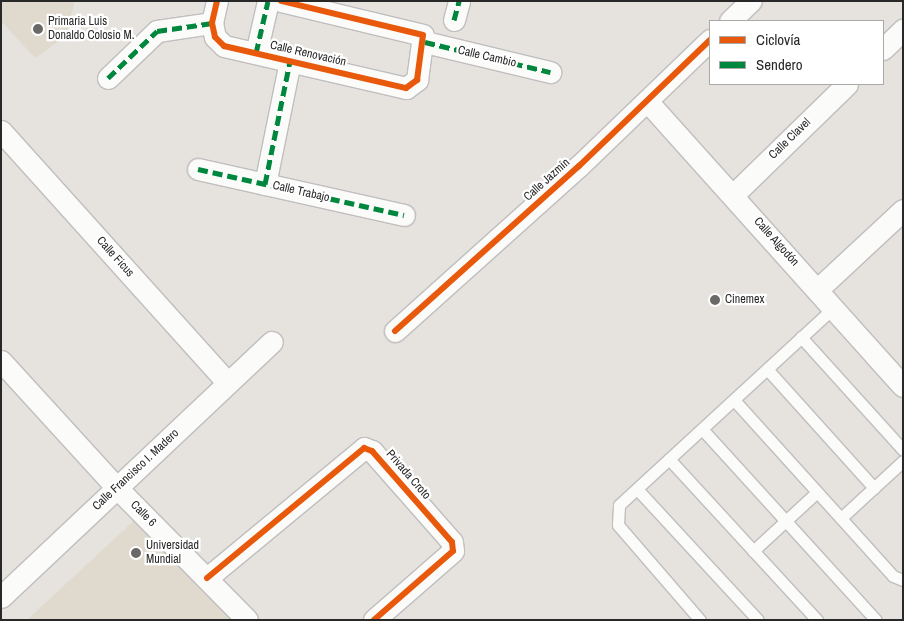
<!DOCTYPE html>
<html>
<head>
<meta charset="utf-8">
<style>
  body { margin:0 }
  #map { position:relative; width:904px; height:621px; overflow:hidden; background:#e6e2de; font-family:"Archivo Narrow",sans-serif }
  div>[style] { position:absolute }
  .education>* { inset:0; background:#e0d9cd }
  .roads { filter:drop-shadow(1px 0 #c0bebf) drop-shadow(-1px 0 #c0bebf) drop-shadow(0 1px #c0bebf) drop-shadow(0 -1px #c0bebf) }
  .service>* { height:11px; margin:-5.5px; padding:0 5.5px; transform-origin:5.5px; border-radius:5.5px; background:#fbfbfa }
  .minor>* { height:21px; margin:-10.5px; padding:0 10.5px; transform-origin:10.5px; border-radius:10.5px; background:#fbfbfa }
  .quiet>* { height:5px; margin-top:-2.5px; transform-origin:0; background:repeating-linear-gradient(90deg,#00873e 0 10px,transparent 0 15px) }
  .cycleway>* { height:6px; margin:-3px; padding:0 3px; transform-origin:3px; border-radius:3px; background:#e8590c }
  .dots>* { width:14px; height:14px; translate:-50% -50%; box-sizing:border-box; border:2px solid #fff; border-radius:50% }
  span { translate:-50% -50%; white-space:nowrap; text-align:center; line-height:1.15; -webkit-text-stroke:4.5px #fff; paint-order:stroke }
  .poi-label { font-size:12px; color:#282828 }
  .left { translate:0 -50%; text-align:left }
  .street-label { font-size:12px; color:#282828 }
  .frame { position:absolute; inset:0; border:2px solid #282828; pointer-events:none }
  .legend { position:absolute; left:709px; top:20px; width:175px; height:65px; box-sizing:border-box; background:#fff; border:1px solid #a9a9a9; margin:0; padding:6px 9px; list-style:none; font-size:15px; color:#282828 }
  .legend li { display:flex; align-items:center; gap:10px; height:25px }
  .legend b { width:25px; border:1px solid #a9a9a9 }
</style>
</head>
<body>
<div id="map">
  <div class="education">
    <div style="clip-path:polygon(1px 1px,75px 1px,66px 36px,35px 58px,1px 21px)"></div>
    <div style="clip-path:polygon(138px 517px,237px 620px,27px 620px)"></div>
  </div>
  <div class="roads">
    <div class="service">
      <div style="left:801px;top:337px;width:152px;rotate:47.9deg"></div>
      <div style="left:767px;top:369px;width:160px;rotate:48deg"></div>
      <div style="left:734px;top:400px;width:237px;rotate:47.9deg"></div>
      <div style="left:893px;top:576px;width:11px;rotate:22deg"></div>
      <div style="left:702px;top:429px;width:258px;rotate:47.7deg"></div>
      <div style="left:669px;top:459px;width:219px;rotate:47.4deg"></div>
      <div style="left:637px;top:489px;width:178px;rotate:47.3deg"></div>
      <div style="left:841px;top:518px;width:84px;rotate:-42.6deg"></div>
      <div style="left:753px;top:551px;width:87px;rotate:-42.7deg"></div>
      <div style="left:700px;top:620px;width:125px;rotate:-130.8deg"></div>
      <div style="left:618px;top:525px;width:20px;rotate:-87deg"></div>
      <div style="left:619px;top:505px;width:292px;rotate:-42.6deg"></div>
    </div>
    <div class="minor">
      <div style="left:217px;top:1px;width:23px;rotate:103deg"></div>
      <div style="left:212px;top:23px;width:14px;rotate:78deg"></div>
      <div style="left:215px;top:37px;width:13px;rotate:45deg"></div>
      <div style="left:224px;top:46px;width:187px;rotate:13deg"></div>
      <div style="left:406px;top:88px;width:14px;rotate:-36deg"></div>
      <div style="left:417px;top:80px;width:45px;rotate:-82.4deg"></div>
      <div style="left:423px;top:35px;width:146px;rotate:-166.5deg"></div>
      <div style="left:454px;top:20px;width:20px;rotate:-75deg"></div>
      <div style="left:730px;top:21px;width:29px;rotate:-44deg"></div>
      <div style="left:425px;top:42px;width:129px;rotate:13.5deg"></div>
      <div style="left:883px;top:49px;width:28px;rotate:-44deg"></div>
      <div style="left:256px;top:53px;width:53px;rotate:-77deg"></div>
      <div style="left:108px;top:78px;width:68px;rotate:-43.8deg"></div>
      <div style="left:157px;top:31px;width:56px;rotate:-8.3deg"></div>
      <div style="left:647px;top:101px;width:383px;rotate:48.1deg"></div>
      <div style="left:1px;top:131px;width:339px;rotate:48deg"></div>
      <div style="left:198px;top:169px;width:211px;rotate:12.6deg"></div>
      <div style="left:265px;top:184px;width:126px;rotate:-78.5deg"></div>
      <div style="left:733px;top:195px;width:159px;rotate:-44.2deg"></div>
      <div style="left:818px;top:289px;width:116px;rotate:-42.9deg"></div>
      <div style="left:395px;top:331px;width:247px;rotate:-41.9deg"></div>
      <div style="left:579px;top:166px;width:182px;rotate:-43.9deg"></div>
      <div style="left:1px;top:361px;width:172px;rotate:47.6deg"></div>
      <div style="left:117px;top:488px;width:185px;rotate:45.4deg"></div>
      <div style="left:207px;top:578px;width:204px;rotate:-39.6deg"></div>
      <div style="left:364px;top:448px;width:9px;rotate:21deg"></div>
      <div style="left:372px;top:451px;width:121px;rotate:48.7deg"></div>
      <div style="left:452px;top:542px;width:9px;rotate:84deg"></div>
      <div style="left:453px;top:551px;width:105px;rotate:138.9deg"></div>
      <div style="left:1px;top:597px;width:372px;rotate:-43.3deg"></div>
    </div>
  </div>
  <div class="quiet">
    <div style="left:454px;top:20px;width:20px;rotate:-75deg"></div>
    <div style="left:425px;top:42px;width:129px;rotate:13.5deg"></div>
    <div style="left:256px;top:53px;width:53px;rotate:-77deg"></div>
    <div style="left:108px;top:78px;width:68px;rotate:-43.8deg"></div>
    <div style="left:157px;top:31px;width:56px;rotate:-8.3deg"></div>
    <div style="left:198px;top:169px;width:211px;rotate:12.6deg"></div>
    <div style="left:265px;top:184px;width:126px;rotate:-78.5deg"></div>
  </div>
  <div class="cycleway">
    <div style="left:217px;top:1px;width:23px;rotate:103deg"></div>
    <div style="left:212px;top:23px;width:14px;rotate:78deg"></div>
    <div style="left:215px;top:37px;width:13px;rotate:45deg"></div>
    <div style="left:224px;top:46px;width:187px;rotate:13deg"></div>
    <div style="left:406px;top:88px;width:14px;rotate:-36deg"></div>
    <div style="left:417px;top:80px;width:45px;rotate:-82.4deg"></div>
    <div style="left:423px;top:35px;width:146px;rotate:-166.5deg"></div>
    <div style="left:395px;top:331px;width:247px;rotate:-41.9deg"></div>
    <div style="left:579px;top:166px;width:182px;rotate:-43.9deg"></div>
    <div style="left:207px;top:578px;width:204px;rotate:-39.6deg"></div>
    <div style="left:364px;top:448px;width:9px;rotate:21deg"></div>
    <div style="left:372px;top:451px;width:121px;rotate:48.7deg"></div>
    <div style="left:452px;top:542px;width:9px;rotate:84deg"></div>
    <div style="left:453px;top:551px;width:105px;rotate:138.9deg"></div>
  </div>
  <div class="dots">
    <div style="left:38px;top:29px;background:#6a6968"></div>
    <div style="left:715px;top:300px;background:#6a6968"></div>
    <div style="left:136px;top:553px;background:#6a6968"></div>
  </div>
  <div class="poi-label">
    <span class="left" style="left:48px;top:29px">Primaria Luis<br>Donaldo Colosio M.</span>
    <span class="left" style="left:725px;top:300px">Cinemex</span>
    <span class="left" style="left:146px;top:553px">Universidad<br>Mundial</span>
  </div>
  <div class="street-label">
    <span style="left:308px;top:54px;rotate:13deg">Calle Renovación</span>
    <span style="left:487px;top:57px;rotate:13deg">Calle Cambio</span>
    <span style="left:790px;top:139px;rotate:-44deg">Calle Clavel</span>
    <span style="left:547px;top:180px;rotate:-42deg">Calle Jazmín</span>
    <span style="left:301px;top:192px;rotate:13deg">Calle Trabajo</span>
    <span style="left:776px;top:242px;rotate:48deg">Calle Algodón</span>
    <span style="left:115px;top:257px;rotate:48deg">Calle Ficus</span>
    <span style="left:136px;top:470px;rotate:-43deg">Calle Francisco I. Madero</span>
    <span style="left:408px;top:475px;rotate:49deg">Privada Croto</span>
    <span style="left:143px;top:514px;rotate:45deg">Calle 6</span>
  </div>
  <div class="frame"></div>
  <ul class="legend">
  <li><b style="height:6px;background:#e8590c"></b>Ciclovía</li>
  <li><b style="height:6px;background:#00873e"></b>Sendero</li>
  </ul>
</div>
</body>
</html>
